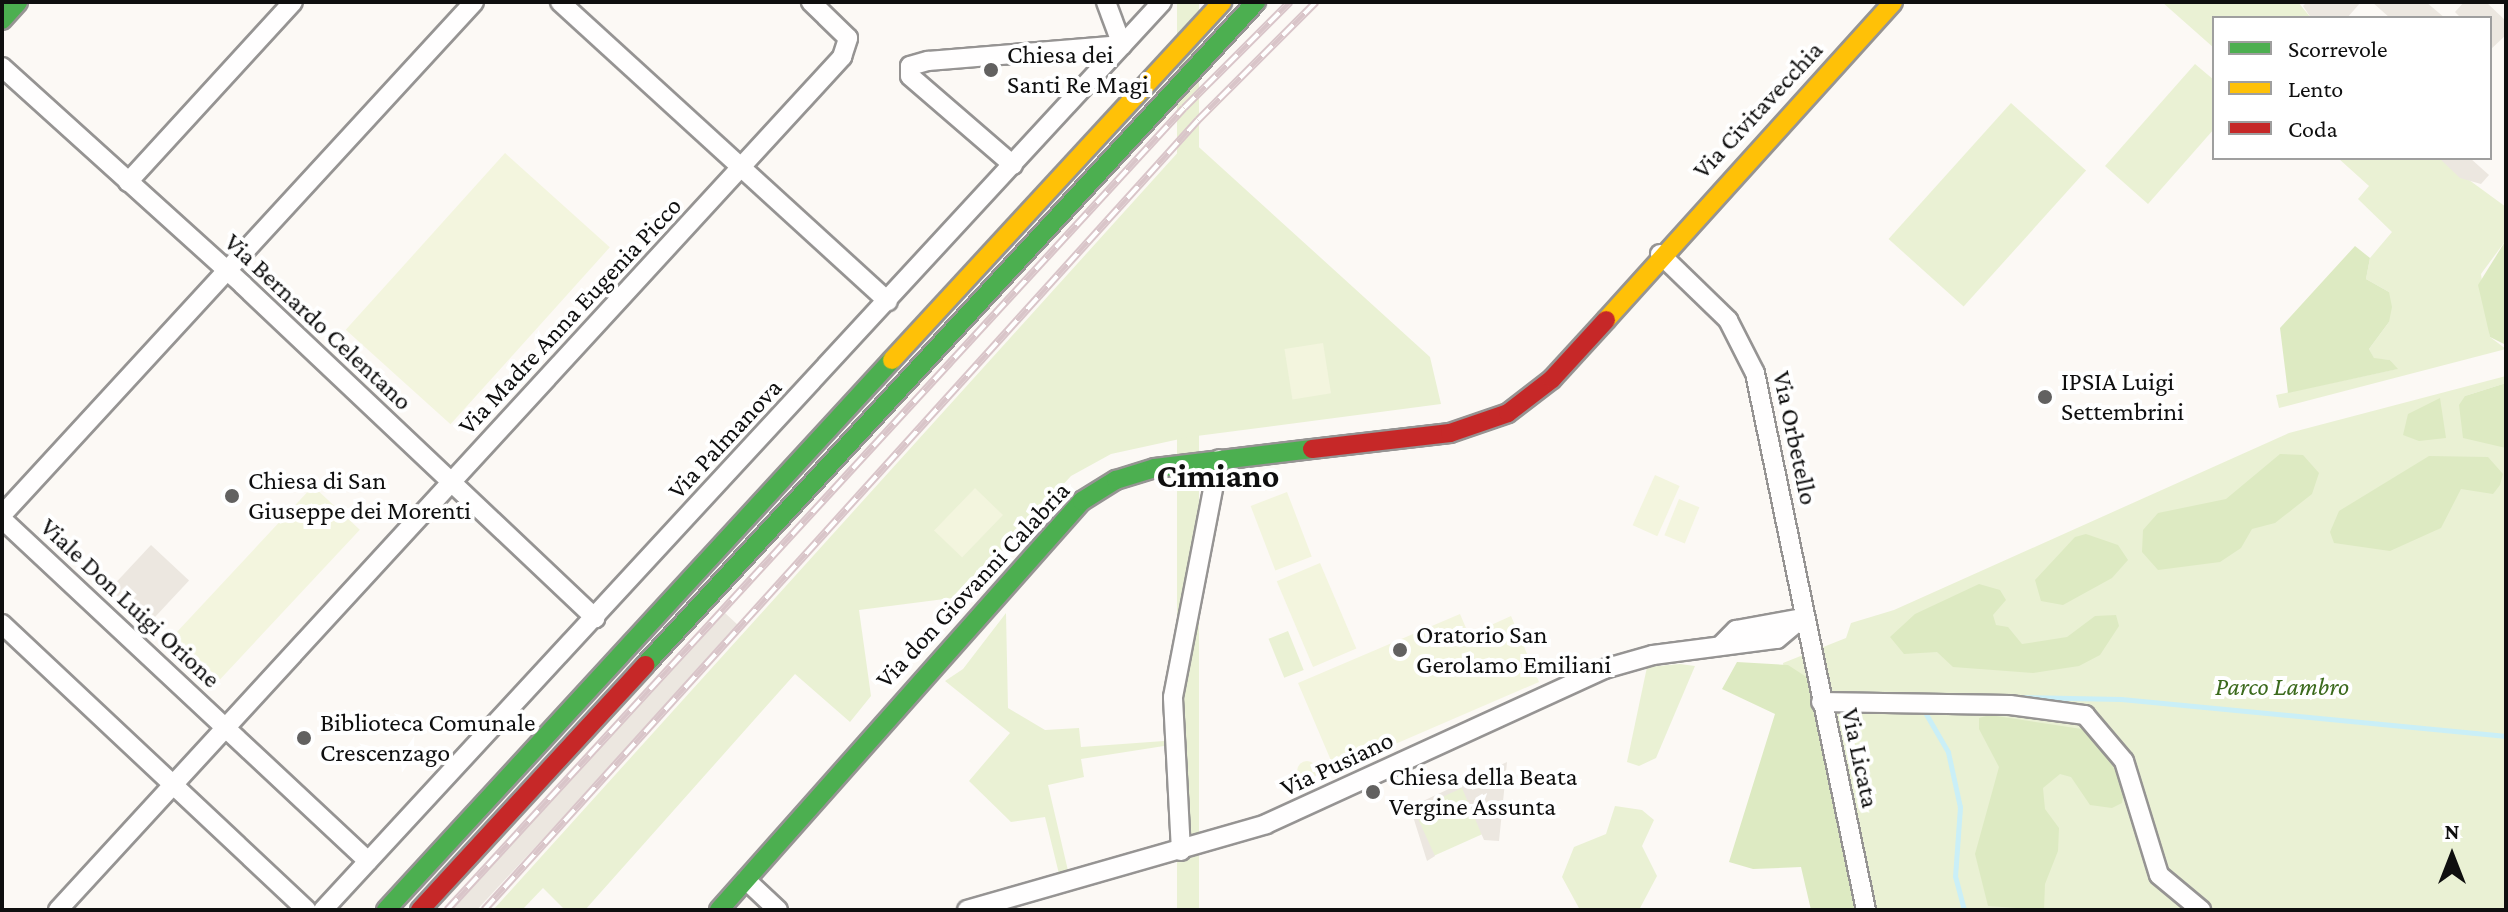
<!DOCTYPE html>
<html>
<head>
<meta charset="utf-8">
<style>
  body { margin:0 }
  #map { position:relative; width:2508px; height:912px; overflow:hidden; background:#fcf9f5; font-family:"Crimson Pro",serif }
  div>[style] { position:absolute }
  .green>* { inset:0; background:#eaf1d4; transform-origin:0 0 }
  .forest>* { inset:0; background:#ddeac2 }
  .pitch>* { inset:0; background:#f3f5de; transform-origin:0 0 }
  .round { border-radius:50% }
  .plaza>* { inset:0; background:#ece7e0; transform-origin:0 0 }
  .stream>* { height:5px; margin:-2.5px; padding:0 2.5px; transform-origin:2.5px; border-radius:2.5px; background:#caeff7 }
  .roads { filter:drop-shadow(2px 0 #969493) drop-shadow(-2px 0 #969493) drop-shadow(0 2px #969493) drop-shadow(0 -2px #969493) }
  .street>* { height:18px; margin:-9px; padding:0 9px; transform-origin:9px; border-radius:9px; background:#fffefe }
  .fast>* { height:18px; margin:-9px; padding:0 9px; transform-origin:9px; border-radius:9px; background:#4caf50 }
  .slow>* { height:18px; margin:-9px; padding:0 9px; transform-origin:9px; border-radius:9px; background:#ffc107 }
  .jam>* { height:18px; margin:-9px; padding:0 9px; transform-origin:9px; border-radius:9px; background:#c62828 }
  .rail>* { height:8px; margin-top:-4px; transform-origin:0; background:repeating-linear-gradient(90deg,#fff 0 15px,#d9c5c9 0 30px); box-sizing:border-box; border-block:2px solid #d9c5c9 }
  .dots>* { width:22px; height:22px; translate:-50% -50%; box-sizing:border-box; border:4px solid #fff; border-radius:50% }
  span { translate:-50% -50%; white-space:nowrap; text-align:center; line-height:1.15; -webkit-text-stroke:8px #fff; paint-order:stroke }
  .poi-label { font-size:26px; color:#0f0f0f }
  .left { translate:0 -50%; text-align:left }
  .street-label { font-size:26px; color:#0f0f0f }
  .park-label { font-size:26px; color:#3b6a1d; font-style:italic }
  .district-label { font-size:34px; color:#0f0f0f; font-weight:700 }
  .frame { position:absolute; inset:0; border:4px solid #0f0f0f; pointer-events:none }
  .legend { position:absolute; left:2212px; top:16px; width:280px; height:144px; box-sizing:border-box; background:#fff; border:2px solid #9f9f9f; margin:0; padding:10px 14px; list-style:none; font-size:24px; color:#0f0f0f }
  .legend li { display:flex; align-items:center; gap:16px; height:40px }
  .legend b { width:40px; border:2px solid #9f9f9f }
  .north { position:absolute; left:2412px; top:816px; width:80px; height:80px; -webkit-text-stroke:6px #fff; paint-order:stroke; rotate:0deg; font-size:22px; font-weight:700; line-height:32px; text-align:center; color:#0f0f0f }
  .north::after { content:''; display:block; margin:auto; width:28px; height:36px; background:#0f0f0f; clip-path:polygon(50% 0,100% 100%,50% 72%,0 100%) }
</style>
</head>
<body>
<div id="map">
  <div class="green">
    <div style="left:1177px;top:2px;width:22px;height:1233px"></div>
    <div style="clip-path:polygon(2162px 2px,2298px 2px,2311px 18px,2214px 18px,2214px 48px)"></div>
    <div style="clip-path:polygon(2195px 64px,2214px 80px,2214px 129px,2148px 204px,2105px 166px)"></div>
    <div style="left:2011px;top:103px;width:101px;height:183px;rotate:42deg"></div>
    <div style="clip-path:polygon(1190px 139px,1430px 357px,1441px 404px,1189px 437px,1111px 454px,1071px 476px,960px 597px,859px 610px,871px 696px,850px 722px,795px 674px,585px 910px,565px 910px,543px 888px,522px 910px,493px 910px)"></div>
    <div style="clip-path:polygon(2338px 158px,2439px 158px,2506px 207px,2506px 240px,2481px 274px,2490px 337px,2506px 349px,2279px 408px,2276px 395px,2397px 369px,2390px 360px,2374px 359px,2369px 349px,2389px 322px,2389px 292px,2366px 279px,2370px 258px,2392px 232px,2358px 199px,2369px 186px)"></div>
    <div style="clip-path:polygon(2506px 376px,2506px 383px,2465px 396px,2506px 393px,2506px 910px,1825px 910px,1783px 663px,1846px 638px,1851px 623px,1894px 610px,2289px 433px)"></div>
    <div style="clip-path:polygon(1006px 613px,1008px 708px,1045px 730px,1079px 728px,1081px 747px,1164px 741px,1164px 746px,1081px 759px,1084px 777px,1048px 785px,1069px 875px,1060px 878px,1045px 817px,1011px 822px,969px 781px,1010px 733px,945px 681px,963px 669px)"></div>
    <div style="left:1288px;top:631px;width:42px;height:21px;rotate:68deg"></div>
    <div style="clip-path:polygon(1680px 664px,1695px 666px,1656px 758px,1639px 766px,1627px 762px,1647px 667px)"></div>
    <div style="left:1463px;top:787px;width:51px;height:55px;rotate:66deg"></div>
    <div style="clip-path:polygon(1615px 806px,1642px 810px,1654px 820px,1642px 846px,1657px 876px,1639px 910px,1580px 910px,1562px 877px,1574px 847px,1606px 834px)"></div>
  </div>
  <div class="forest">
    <div style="clip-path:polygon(2506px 240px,2506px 345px,2490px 337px,2478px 285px)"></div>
    <div style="clip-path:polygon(2355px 246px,2370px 258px,2366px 279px,2389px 292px,2392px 307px,2389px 322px,2369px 349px,2374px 358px,2390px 360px,2398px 369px,2288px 393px,2280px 328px)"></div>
    <div style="clip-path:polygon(2506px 383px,2506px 448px,2463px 438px,2459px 405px,2465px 396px)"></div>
    <div style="clip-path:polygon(2440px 398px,2446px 438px,2419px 441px,2403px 435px,2408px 414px)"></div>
    <div style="clip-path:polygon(2280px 454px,2303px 455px,2319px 473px,2312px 494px,2275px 523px,2252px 529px,2241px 548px,2220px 562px,2158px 570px,2142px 552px,2143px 530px,2158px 513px,2226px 499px)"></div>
    <div style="clip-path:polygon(2429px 456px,2488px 457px,2503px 474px,2500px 485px,2493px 494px,2461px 489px,2441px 528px,2390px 551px,2334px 543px,2330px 532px,2339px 511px)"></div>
    <div style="clip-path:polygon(2086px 534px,2118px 545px,2128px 560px,2112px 578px,2063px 605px,2041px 601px,2035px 580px,2075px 537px)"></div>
    <div style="clip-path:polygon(1979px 584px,2000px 590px,2006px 600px,1993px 615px,1996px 625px,2008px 627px,2022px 644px,2067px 637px,2095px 616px,2116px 615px,2119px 626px,2100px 655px,2079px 666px,2033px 673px,1953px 667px,1937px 652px,1904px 654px,1890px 637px,1915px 614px)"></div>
    <div style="clip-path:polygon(1737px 662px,1788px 665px,1808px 678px,1856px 910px,1811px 910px,1801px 867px,1753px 869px,1729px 862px,1775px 714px,1722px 689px)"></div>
    <div style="clip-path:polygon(1990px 715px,2082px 729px,2099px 744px,2125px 786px,2122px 803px,2112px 808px,2090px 805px,2071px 777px,2060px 774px,2043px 788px,2045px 809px,2059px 828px,2058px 851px,2045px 884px,2044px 910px,1988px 906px,1975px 854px,1999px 767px,1979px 729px,1979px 718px)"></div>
  </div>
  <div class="pitch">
    <div style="left:505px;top:153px;width:141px;height:238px;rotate:42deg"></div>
    <div style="left:1323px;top:343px;width:51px;height:39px;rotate:81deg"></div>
    <div style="left:1655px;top:475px;width:27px;height:55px;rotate:24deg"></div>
    <div style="left:313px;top:486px;width:64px;height:205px;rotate:43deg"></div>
    <div style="left:975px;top:488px;width:39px;height:59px;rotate:44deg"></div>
    <div style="left:1287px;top:492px;width:69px;height:39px;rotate:69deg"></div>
    <div style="left:1679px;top:499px;width:22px;height:39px;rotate:22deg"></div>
    <div style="left:1320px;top:563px;width:93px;height:47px;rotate:67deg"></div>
    <div style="clip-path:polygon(1460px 614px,1469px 635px,1511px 616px,1539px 682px,1335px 770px,1298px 683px)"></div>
    <div class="round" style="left:1297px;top:761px;width:20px;height:20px"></div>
  </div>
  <div class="plaza">
    <div style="clip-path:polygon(2307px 2px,2361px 2px,2347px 18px,2311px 18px,2303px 6px)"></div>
    <div style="clip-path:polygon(2372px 2px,2426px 2px,2445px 18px,2390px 18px)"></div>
    <div style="clip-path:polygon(2464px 2px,2486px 2px,2506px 21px,2506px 35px,2490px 50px,2490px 18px,2461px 18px,2455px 12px)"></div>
    <div style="clip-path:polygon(2439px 158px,2470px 158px,2489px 175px,2481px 184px,2460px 178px)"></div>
    <div style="left:151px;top:545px;width:52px;height:65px;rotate:43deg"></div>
    <div style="left:725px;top:613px;width:21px;height:403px;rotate:43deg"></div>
    <div style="clip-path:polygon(1507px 762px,1499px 841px,1484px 840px,1462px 788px,1414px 810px,1435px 856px,1427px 861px,1410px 807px)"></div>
  </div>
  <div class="stream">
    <div style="left:2017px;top:697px;width:104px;rotate:1.1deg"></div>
    <div style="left:2121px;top:699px;width:387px;rotate:5.5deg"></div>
    <div style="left:1926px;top:714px;width:44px;rotate:59.9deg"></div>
    <div style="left:1948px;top:752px;width:56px;rotate:77.7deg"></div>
    <div style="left:1960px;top:807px;width:69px;rotate:94.1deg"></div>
    <div style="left:1955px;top:876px;width:35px;rotate:75deg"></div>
  </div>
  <div class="roads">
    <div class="street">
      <div style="left:560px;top:2px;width:444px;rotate:42.4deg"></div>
      <div style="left:1106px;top:2px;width:46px;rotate:69.6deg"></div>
      <div style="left:2px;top:67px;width:325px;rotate:42.1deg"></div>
      <div style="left:243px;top:285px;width:485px;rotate:43.4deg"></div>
      <div style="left:1013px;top:165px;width:136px;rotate:-139.2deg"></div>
      <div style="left:910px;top:76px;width:10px;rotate:-90deg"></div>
      <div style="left:910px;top:66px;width:19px;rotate:-16deg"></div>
      <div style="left:928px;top:61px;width:195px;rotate:-4.7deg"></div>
      <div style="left:128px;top:182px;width:244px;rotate:-47.5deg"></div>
      <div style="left:1660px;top:254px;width:95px;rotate:44.1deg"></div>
      <div style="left:1728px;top:320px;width:59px;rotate:63deg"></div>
      <div style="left:1755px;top:373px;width:548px;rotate:78.32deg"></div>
      <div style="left:2px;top:515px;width:697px;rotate:-47.38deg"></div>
      <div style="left:2px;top:519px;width:501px;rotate:43.06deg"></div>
      <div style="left:2px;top:624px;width:418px;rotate:43.2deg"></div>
      <div style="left:1720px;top:646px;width:23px;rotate:-45deg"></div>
      <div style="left:1736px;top:630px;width:67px;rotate:-10.3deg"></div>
      <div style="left:1821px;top:702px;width:189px;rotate:0.9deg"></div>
      <div style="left:2010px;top:705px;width:76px;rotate:7.6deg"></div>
      <div style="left:2085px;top:715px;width:60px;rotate:49.7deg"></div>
      <div style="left:2124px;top:761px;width:119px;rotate:72.9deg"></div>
      <div style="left:2159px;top:875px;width:55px;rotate:39.8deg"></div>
      <div style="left:1181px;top:851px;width:154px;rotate:-93deg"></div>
      <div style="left:1173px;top:697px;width:242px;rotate:-79.1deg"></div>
      <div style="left:746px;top:880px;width:44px;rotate:43.2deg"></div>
      <div style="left:58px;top:910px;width:1159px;rotate:-47.41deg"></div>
      <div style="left:842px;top:57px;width:20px;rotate:-72deg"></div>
      <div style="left:848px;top:38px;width:52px;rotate:-135.8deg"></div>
      <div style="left:323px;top:910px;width:1236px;rotate:-47.26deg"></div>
      <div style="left:967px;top:910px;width:311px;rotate:-16deg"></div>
      <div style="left:1266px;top:824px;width:372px;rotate:-24.6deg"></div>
      <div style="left:1604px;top:669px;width:51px;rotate:-15.9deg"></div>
      <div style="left:1653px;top:655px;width:125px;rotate:-7.4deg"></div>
      <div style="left:1777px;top:639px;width:33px;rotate:-40deg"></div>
    </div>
    <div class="fast">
      <div style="left:2px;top:20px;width:24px;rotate:-48deg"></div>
      <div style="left:645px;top:665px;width:902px;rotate:-47.34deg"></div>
      <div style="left:386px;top:910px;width:747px;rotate:-47.39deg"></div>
      <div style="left:719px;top:910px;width:547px;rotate:-48.41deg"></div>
      <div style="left:1082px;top:501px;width:40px;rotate:-32deg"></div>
      <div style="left:1116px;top:480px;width:41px;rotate:-17.1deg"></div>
      <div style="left:1155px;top:468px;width:158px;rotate:-6.9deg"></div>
    </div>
    <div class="slow">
      <div style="left:1606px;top:320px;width:428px;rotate:-47.9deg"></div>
      <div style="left:892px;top:360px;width:487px;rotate:-47.3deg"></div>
    </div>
    <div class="jam">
      <div style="left:1312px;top:449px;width:139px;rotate:-6.6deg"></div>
      <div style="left:1450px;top:433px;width:61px;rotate:-19deg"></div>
      <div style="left:1508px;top:413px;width:56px;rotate:-37.7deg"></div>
      <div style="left:1552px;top:379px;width:80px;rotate:-47.5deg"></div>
      <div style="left:420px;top:910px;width:333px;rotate:-47.4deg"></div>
    </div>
  </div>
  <div class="rail">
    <div style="left:447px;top:910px;width:1089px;rotate:-47.42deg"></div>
    <div style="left:1184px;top:108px;width:150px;rotate:-45deg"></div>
    <div style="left:484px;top:910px;width:1065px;rotate:-47.89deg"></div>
    <div style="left:1198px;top:120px;width:167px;rotate:-45deg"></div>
  </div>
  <div class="dots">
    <div style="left:991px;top:70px;background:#626160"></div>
    <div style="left:2045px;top:397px;background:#626160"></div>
    <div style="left:232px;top:496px;background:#626160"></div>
    <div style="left:1400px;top:650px;background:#626160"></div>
    <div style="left:304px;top:738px;background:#626160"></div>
    <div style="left:1373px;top:792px;background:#626160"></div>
  </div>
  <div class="poi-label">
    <span class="left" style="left:1007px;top:70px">Chiesa dei<br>Santi Re Magi</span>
    <span class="left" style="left:2061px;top:397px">IPSIA Luigi<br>Settembrini</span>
    <span class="left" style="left:248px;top:496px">Chiesa di San<br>Giuseppe dei Morenti</span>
    <span class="left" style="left:1416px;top:650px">Oratorio San<br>Gerolamo Emiliani</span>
    <span class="left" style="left:320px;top:738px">Biblioteca Comunale<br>Crescenzago</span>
    <span class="left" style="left:1389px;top:792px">Chiesa della Beata<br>Vergine Assunta</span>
  </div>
  <div class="street-label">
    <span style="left:1758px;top:110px;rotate:-47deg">Via Civitavecchia</span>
    <span style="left:570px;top:316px;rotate:-47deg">Via Madre Anna Eugenia Picco</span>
    <span style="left:318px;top:322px;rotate:43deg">Via Bernardo Celentano</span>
    <span style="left:1795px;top:438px;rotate:78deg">Via Orbetello</span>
    <span style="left:725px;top:439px;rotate:-47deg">Via Palmanova</span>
    <span style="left:973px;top:585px;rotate:-47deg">Via don Giovanni Calabria</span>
    <span style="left:130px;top:603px;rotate:43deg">Viale Don Luigi Orione</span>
    <span style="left:1860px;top:758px;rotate:78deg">Via Licata</span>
    <span style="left:1337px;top:764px;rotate:-25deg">Via Pusiano</span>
  </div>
  <div class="park-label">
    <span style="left:2282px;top:687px">Parco Lambro</span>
  </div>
  <div class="district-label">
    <span style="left:1218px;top:476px">Cimiano</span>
  </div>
  <div class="frame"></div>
  <ul class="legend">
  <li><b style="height:10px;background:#4caf50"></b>Scorrevole</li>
  <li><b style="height:10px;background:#ffc107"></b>Lento</li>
  <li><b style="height:10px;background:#c62828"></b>Coda</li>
  </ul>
  <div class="north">N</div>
</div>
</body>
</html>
